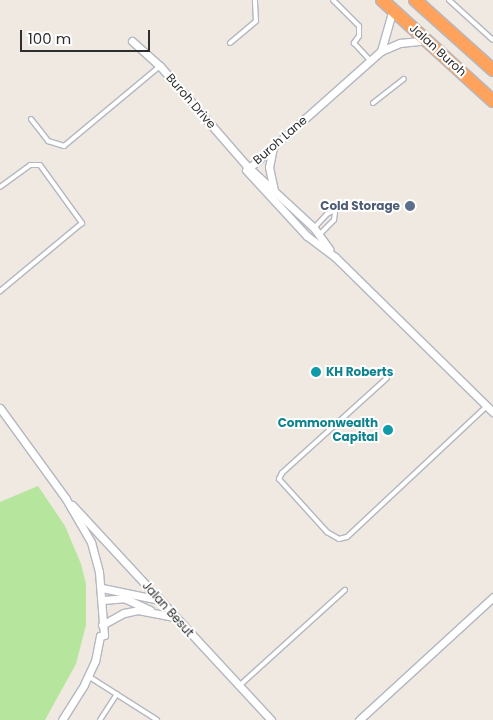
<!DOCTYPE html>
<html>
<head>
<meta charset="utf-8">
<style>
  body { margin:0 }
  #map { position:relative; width:493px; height:720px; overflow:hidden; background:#efe9e1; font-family:Poppins,sans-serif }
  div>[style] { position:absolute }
  .green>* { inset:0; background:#b6e59e }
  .roads { filter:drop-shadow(1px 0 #b4b7c1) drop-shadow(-1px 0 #b4b7c1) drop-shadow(0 1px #b4b7c1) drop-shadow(0 -1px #b4b7c1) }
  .lane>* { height:4px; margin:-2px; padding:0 2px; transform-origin:2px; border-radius:2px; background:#fff }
  .street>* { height:7px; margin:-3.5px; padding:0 3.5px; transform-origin:3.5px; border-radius:3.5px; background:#fff }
  .highway>* { height:12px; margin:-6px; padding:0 6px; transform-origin:6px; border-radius:6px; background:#ffa35c }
  .dots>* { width:14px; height:14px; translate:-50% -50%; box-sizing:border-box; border:2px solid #fff; border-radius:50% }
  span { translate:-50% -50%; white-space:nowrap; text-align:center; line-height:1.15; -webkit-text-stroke:4px #fff; paint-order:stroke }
  .street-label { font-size:12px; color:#2e2e2e }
  .service-label { font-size:12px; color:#4e5e75; font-weight:700 }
  .right { translate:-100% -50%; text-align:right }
  .culture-label { font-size:12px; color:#0d838f; font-weight:700 }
  .left { translate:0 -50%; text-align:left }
  .scale { position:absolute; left:20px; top:30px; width:130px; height:22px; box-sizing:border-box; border:2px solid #2e2e2e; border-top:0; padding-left:6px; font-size:15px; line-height:18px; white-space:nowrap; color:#2e2e2e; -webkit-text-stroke:4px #fff; paint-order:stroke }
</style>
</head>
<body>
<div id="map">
  <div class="green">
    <div style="clip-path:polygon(38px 486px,65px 526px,81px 564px,86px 584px,86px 625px,76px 664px,45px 720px,0 720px,0 502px)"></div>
  </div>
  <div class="roads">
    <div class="lane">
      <div style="left:333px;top:0;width:37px;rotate:45deg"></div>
      <div style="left:359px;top:26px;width:10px;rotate:90deg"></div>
      <div style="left:359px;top:36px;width:9px;rotate:126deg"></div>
      <div style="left:354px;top:43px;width:25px;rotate:47deg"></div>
      <div style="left:449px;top:0;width:59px;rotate:42.3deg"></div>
      <div style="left:230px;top:43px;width:34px;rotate:-40deg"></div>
      <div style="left:256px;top:21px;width:21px;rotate:-93deg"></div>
      <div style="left:373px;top:103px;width:39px;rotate:-38deg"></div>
      <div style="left:31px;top:119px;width:28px;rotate:52deg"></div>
      <div style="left:48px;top:141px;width:17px;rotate:17deg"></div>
      <div style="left:64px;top:146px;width:125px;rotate:-39.8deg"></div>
      <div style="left:0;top:187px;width:37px;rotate:-36deg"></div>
      <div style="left:30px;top:165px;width:10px"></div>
      <div style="left:40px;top:165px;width:72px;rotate:54.1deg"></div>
      <div style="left:82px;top:223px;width:107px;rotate:140.3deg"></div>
      <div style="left:314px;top:228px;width:19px;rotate:-47deg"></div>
      <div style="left:327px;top:214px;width:11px;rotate:-27deg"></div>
      <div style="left:319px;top:235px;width:21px;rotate:-45deg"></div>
      <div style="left:334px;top:220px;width:7px;rotate:-82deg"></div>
      <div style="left:387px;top:378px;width:142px;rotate:137.9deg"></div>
      <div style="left:282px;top:473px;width:7px;rotate:117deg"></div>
      <div style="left:279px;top:479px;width:72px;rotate:47.8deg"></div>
      <div style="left:327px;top:532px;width:14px;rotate:30deg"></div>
      <div style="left:339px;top:539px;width:8px;rotate:-14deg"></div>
      <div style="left:347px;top:537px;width:192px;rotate:-43.1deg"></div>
      <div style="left:88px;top:676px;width:82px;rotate:32.5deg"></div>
      <div style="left:239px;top:686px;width:143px;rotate:-42.2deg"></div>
      <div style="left:100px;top:720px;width:31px;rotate:-57deg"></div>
    </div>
    <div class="street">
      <div style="left:132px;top:41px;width:38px;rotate:42deg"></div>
      <div style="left:160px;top:66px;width:131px;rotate:49deg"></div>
      <div style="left:246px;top:165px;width:93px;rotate:42.8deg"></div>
      <div style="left:314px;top:228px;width:26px;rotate:54deg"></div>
      <div style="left:381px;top:51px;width:44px;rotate:-74.1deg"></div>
      <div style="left:273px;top:147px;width:20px;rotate:101deg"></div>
      <div style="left:269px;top:167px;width:24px;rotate:78deg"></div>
      <div style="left:246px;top:170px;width:90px;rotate:47.3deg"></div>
      <div style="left:307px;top:236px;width:35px;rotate:37deg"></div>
      <div style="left:335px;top:257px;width:221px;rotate:44.5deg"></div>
      <div style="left:247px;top:170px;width:179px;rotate:-41.6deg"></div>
      <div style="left:381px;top:51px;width:21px;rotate:-23deg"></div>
      <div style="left:400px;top:43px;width:27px;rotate:-6deg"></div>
      <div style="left:0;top:408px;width:112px;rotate:54deg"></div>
      <div style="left:66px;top:499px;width:50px;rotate:59.8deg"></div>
      <div style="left:91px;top:542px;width:31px;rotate:75deg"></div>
      <div style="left:99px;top:572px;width:63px;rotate:85.5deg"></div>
      <div style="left:104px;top:635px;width:4px;rotate:166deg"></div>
      <div style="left:100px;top:636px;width:25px;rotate:101deg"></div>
      <div style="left:95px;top:661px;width:26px;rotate:115deg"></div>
      <div style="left:84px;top:685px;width:41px;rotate:122.2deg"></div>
      <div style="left:72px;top:505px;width:293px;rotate:47.2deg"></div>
      <div style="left:102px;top:588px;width:59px;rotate:11.7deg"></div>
      <div style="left:103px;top:600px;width:21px;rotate:-5deg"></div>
      <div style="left:124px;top:598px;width:29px;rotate:25deg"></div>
      <div style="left:102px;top:625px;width:25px;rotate:-29deg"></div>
      <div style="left:124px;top:613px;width:14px;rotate:-12deg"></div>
      <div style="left:138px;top:610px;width:38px;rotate:11deg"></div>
      <div style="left:359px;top:720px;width:182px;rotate:-42.5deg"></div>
    </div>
    <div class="highway">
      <div style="left:382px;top:0;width:150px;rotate:42.3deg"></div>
      <div style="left:415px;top:0;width:105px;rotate:41.9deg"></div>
    </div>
  </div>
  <div class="dots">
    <div style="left:410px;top:206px;background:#5c6f8a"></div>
    <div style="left:316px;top:372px;background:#0f9aa8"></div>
    <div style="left:388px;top:430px;background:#0f9aa8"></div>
  </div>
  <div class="street-label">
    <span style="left:438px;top:50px;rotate:42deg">Jalan Buroh</span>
    <span style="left:191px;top:101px;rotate:49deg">Buroh Drive</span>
    <span style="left:280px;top:140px;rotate:-41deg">Buroh Lane</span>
    <span style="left:168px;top:609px;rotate:48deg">Jalan Besut</span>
  </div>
  <div class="service-label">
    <span class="right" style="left:400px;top:206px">Cold Storage</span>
  </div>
  <div class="culture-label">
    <span class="left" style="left:326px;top:372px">KH Roberts</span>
    <span class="right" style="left:378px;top:430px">Commonwealth<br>Capital</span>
  </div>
  <div class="scale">100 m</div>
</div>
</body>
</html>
